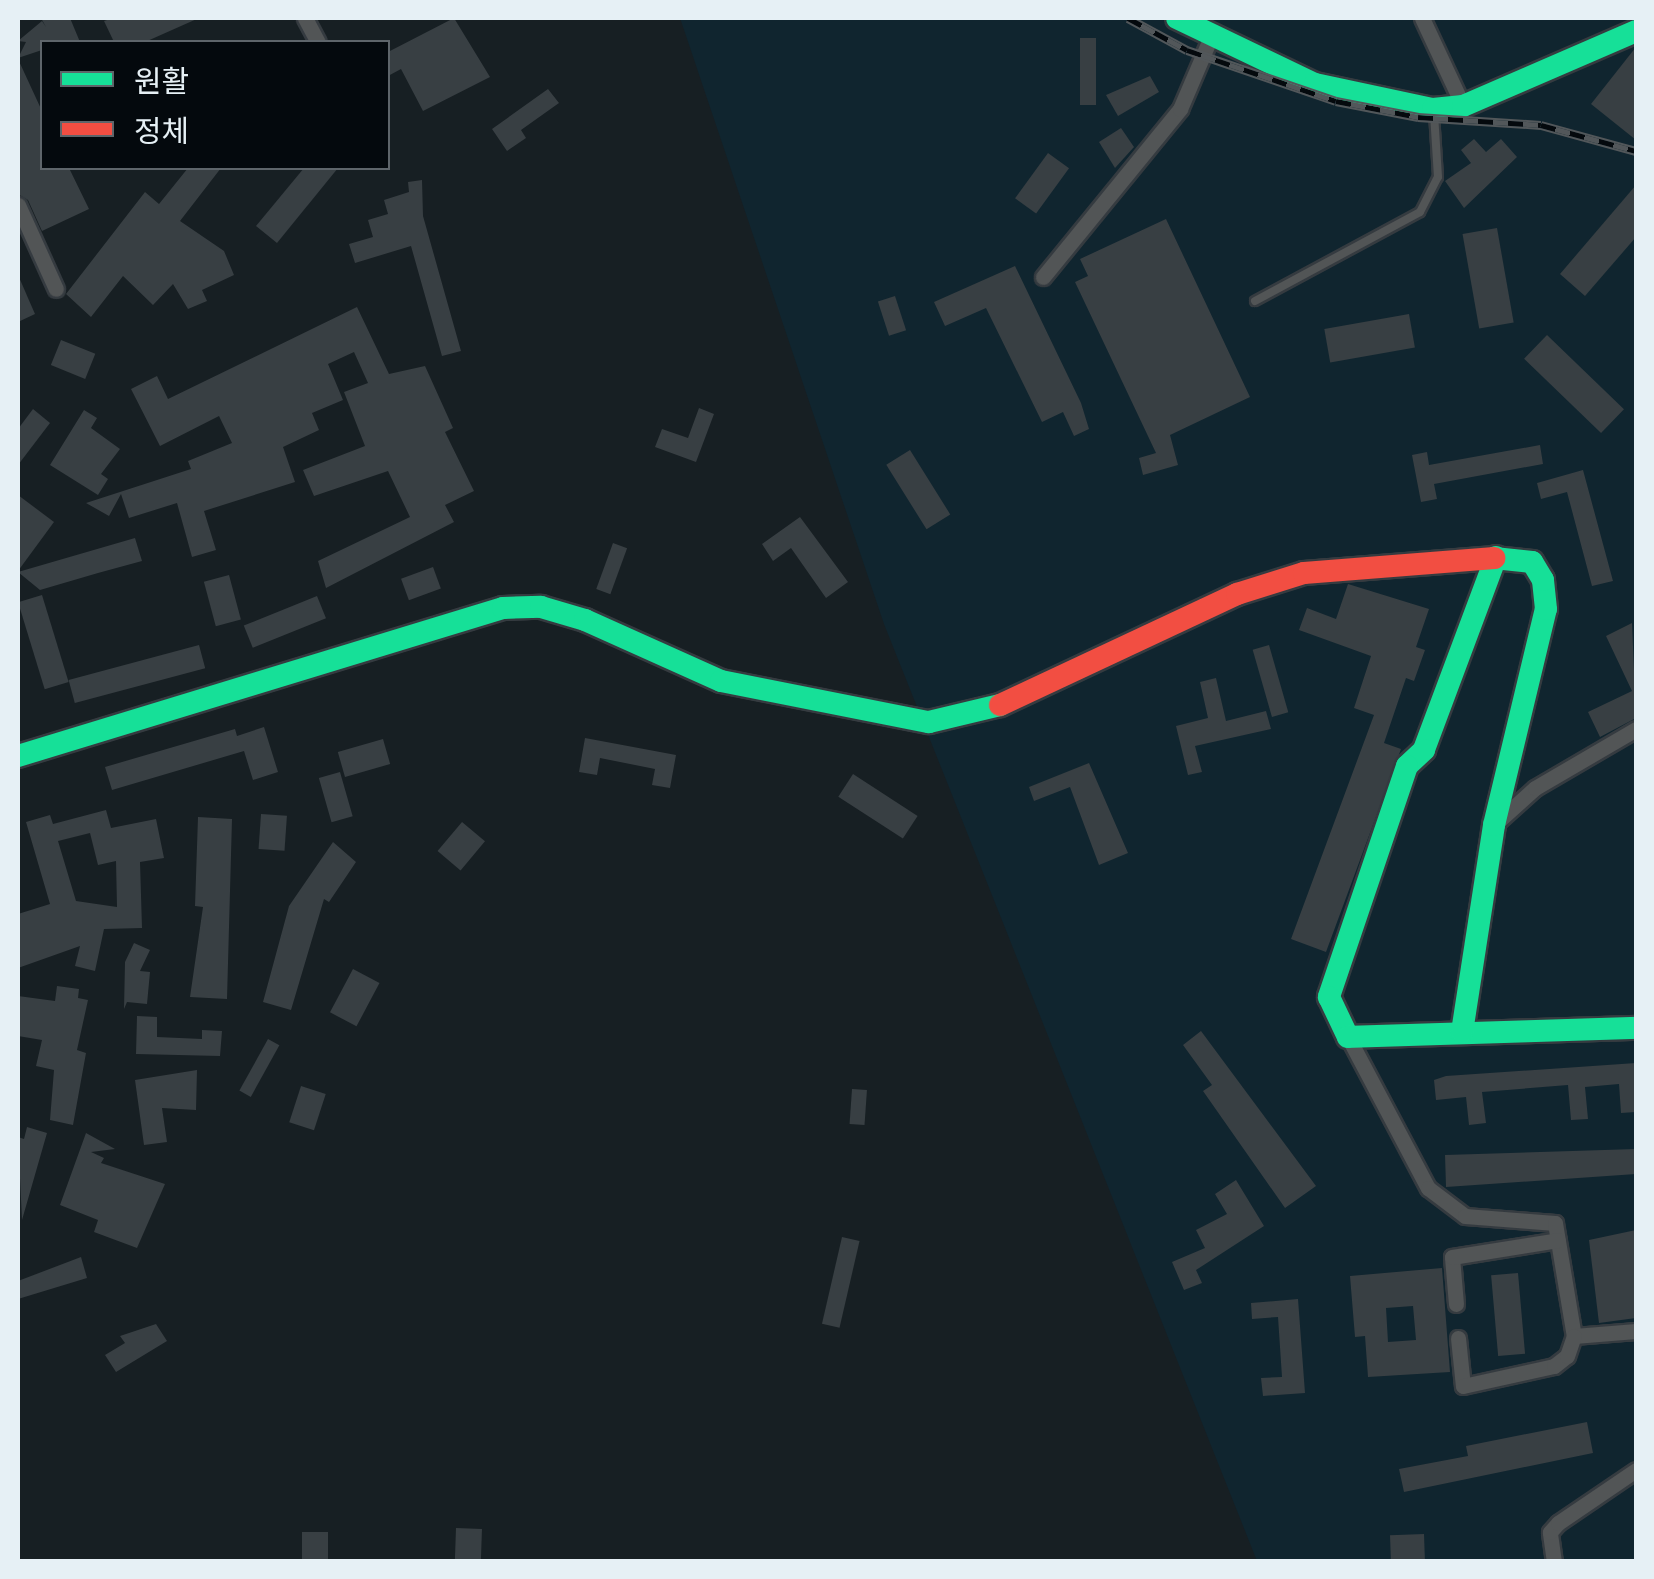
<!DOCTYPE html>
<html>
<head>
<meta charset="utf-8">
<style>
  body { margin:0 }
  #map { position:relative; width:1654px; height:1579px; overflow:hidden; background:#171f23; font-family:"Space Grotesk","Noto Sans KR",sans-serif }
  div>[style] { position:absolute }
  .built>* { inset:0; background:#10252f }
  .building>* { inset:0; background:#383f43; transform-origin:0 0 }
  .roads { filter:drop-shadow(2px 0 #353b40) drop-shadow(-2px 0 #353b40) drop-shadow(0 2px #353b40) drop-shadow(0 -2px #353b40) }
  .lane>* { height:8px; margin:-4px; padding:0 4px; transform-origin:4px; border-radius:4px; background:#525556 }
  .street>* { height:15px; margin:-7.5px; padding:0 7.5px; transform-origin:7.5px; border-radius:7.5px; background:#525556 }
  .fast>* { height:22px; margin:-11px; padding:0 11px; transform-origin:11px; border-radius:11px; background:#16e098 }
  .jam>* { height:22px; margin:-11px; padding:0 11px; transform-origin:11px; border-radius:11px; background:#f24e42 }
  .rail>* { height:9px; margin-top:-4.5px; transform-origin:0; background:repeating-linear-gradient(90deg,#04090d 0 15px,#52575a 0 30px); box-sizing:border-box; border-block:2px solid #52575a }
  span { translate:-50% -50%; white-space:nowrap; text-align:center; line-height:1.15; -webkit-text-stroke:8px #04090d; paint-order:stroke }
  .frame { position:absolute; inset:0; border:20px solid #e6f0f5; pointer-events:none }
  .legend { position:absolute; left:40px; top:40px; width:350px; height:130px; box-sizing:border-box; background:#04090d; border:2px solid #5e656a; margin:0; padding:12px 18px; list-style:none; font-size:30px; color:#e6f0f5 }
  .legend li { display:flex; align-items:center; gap:20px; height:50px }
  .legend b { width:50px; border:2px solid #5e656a }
</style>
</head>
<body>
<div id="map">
  <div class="built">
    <div style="clip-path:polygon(680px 18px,1636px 18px,1636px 1561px,1257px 1561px,884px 624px)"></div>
  </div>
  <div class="building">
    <div style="clip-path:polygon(41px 18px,70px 18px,80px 42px,42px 42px,42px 50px,18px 58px,26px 42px,18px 41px,42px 21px,46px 27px)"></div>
    <div style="clip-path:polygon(113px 18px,199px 18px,145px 42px,114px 42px,104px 21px)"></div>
    <div style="clip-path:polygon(454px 18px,490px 77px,423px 111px,401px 69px,388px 76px,388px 52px)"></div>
    <div style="left:1080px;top:38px;width:16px;height:67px"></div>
    <div style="clip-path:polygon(1636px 47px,1636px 140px,1591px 104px)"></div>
    <div style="clip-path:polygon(18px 59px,42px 111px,42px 168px,69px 168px,89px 209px,42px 231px,28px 200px,18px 194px)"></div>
    <div style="clip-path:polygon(1150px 76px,1159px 92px,1118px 116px,1106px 95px)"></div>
    <div style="clip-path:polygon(548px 89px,559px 103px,521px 130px,526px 138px,507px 151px,492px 129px)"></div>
    <div style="clip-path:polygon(1121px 128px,1134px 147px,1115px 168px,1099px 142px)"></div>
    <div style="clip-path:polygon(1474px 139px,1486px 152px,1501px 139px,1517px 157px,1464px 208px,1445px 181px,1471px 163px,1461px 150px)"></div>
    <div style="left:1048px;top:153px;width:26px;height:56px;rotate:36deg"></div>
    <div style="clip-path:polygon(188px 168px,221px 168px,180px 221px,224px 251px,234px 275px,202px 290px,207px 301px,188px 309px,173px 284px,153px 305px,123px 276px,91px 317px,66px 294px,145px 192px,159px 204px)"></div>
    <div style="clip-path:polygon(304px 168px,338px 168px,277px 243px,256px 226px)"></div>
    <div style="clip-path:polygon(422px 180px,423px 216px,461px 351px,442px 356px,411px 246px,355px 263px,349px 244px,373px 237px,368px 220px,388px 214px,384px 200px,409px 192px,408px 182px)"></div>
    <div style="clip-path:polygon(1636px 185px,1636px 237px,1585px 296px,1560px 274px)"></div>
    <div style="clip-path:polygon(1166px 219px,1250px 397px,1170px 435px,1178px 465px,1143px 475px,1139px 458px,1156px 453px,1075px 282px,1088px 276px,1080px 259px)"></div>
    <div style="left:1497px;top:228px;width:96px;height:35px;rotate:80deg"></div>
    <div style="clip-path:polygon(1015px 266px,1081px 403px,1089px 429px,1074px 436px,1063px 412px,1042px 422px,986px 308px,945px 326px,934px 302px)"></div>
    <div style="clip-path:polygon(18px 275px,35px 314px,18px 322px)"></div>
    <div style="left:895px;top:296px;width:36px;height:18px;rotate:72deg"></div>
    <div style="clip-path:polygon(357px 307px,389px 374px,425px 366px,453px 428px,445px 432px,474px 491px,445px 505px,454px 522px,326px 588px,318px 561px,410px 517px,388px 471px,314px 496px,303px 470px,365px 446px,344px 392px,368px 383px,354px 352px,328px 364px,343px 400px,312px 413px,319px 430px,283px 447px,295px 482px,204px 511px,216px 550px,192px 557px,177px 503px,129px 518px,121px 494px,109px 516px,86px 503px,191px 469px,188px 461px,232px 443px,219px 416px,160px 446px,131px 389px,157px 376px,168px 399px)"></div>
    <div style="left:1409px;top:314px;width:34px;height:86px;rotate:80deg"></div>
    <div style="left:1547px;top:335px;width:107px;height:33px;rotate:44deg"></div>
    <div style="left:61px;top:340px;width:37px;height:27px;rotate:22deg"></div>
    <div style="clip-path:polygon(699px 408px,714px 414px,696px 462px,655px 447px,662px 429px,688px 438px)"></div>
    <div style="clip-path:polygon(33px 409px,50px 423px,18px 465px,18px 429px)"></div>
    <div style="clip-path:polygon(84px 410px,97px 418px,91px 428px,120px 449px,101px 474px,108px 479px,98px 495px,50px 465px)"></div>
    <div style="clip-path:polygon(1540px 445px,1543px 464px,1434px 484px,1437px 499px,1421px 502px,1412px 455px,1427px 452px,1429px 465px)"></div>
    <div style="left:910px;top:450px;width:76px;height:28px;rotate:58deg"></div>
    <div style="clip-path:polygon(1583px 470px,1613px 581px,1592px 586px,1567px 492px,1541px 499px,1537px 483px)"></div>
    <div style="clip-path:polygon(18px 495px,54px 522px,18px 571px)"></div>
    <div style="clip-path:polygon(800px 517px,848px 582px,826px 598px,791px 548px,773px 561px,762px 544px)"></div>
    <div style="clip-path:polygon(135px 538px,142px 561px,98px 573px,40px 590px,18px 572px)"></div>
    <div style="left:613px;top:543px;width:15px;height:49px;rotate:20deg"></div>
    <div style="left:433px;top:567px;width:23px;height:34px;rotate:70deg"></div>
    <div style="left:229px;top:575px;width:46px;height:26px;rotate:75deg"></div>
    <div style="clip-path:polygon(1348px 584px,1429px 609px,1416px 647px,1425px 650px,1414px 681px,1406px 678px,1384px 743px,1401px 749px,1326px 952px,1291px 939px,1374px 715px,1354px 708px,1371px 656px,1299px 630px,1307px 608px,1336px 619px)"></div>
    <div style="left:42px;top:595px;width:91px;height:25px;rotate:73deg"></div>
    <div style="left:317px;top:596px;width:24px;height:79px;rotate:68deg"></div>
    <div style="clip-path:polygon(1632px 623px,1636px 718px,1600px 737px,1588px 712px,1632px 691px,1606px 636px)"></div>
    <div style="left:199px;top:645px;width:24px;height:135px;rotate:75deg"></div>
    <div style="left:1269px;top:645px;width:70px;height:17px;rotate:74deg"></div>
    <div style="clip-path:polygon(1216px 678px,1226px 721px,1266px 711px,1271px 729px,1195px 746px,1202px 772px,1188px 775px,1176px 726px,1208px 718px,1200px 682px)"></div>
    <div style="clip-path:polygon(264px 727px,278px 772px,253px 780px,244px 751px,112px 790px,105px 767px,235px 729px,237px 736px)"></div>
    <div style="clip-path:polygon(585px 738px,676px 755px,670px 788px,652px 785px,655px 769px,600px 758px,597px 775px,579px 772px)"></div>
    <div style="left:383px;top:739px;width:26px;height:47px;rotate:74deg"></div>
    <div style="clip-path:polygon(1089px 763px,1128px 853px,1099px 865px,1070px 787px,1034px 801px,1029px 787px)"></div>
    <div style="left:340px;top:772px;width:46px;height:22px;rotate:74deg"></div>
    <div style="left:853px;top:774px;width:77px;height:27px;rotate:33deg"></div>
    <div style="clip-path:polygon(evenodd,106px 810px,111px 828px,156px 819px,164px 858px,140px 862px,142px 928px,104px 929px,95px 971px,75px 966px,80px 946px,18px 968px,18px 914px,50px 904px,26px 822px,50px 815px,53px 824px,106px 810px,90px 833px,98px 865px,116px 861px,117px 907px,76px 901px,58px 841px,90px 833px)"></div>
    <div style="left:261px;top:814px;width:26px;height:35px;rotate:4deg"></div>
    <div style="clip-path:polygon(198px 817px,232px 819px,227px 999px,190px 997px,203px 907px,195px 906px)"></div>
    <div style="left:462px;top:822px;width:30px;height:38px;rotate:40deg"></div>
    <div style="clip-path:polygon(333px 842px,356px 862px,329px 902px,324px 899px,291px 1010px,263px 1002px,289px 906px)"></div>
    <div style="clip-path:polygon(134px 943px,150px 950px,140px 971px,150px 972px,147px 1004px,127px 1002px,124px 1009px,125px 962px)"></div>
    <div style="left:353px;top:969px;width:30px;height:49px;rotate:28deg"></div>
    <div style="clip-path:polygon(57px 986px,79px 989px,78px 998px,88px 1000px,77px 1050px,86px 1053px,73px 1125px,50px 1120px,54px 1070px,36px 1066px,42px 1040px,18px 1036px,18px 996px,55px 1001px)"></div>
    <div style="clip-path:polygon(137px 1016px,157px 1017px,157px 1037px,202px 1039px,202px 1030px,222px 1031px,220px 1056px,136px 1054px)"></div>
    <div style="clip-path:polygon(1201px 1031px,1316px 1186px,1285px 1208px,1203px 1091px,1212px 1085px,1183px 1045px)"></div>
    <div style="left:268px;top:1039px;width:13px;height:59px;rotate:29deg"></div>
    <div style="clip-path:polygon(1636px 1063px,1636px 1112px,1621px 1113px,1619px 1084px,1585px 1087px,1588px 1119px,1571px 1120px,1568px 1085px,1482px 1092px,1486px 1123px,1469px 1125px,1466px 1097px,1436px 1100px,1434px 1080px,1446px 1076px)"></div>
    <div style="clip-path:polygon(197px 1070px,196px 1110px,162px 1108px,167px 1142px,144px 1145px,135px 1080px)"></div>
    <div style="left:301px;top:1086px;width:26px;height:38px;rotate:18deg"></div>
    <div style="left:852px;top:1089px;width:15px;height:35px;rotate:4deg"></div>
    <div style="clip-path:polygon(27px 1127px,47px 1133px,22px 1220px,18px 1137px,24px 1139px)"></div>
    <div style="clip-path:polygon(86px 1133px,115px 1149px,91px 1152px,104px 1158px,101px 1163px,165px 1184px,137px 1248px,94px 1232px,98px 1220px,60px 1205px)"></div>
    <div style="clip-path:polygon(1636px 1149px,1636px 1174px,1446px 1187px,1445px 1155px)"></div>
    <div style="clip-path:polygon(1236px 1180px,1264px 1226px,1196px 1270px,1202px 1283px,1184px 1290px,1172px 1262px,1205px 1248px,1196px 1230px,1227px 1214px,1215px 1194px)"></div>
    <div style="clip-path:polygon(1636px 1230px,1636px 1318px,1599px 1323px,1589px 1240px)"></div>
    <div style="left:842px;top:1237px;width:18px;height:89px;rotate:13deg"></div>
    <div style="clip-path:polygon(81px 1257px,87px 1278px,18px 1299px,18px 1281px)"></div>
    <div style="clip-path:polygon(evenodd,1442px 1268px,1450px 1372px,1368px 1377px,1365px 1336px,1355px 1337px,1350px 1276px,1442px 1268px,1413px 1306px,1416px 1340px,1388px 1342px,1386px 1308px,1413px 1306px)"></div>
    <div style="left:1518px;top:1273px;width:81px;height:27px;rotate:85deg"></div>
    <div style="clip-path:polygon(1298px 1299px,1305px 1393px,1263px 1396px,1261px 1378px,1282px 1377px,1278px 1317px,1252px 1319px,1251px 1303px)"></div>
    <div style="clip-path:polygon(156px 1324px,167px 1341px,116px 1372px,105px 1355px,125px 1343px,120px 1336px)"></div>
    <div style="clip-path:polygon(1587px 1422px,1593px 1453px,1404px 1492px,1399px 1469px,1468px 1456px,1466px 1446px)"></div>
    <div style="left:456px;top:1528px;width:26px;height:34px;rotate:2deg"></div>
    <div style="left:302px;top:1532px;width:26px;height:30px"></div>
    <div style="left:1424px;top:1534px;width:28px;height:34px;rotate:88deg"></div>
  </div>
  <div class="roads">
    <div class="lane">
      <div style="left:1255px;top:301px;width:187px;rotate:-28.3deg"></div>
      <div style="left:1420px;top:212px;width:39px;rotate:-63deg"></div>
      <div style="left:1438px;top:177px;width:64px;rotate:-93.6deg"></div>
    </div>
    <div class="street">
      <div style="left:305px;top:18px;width:27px;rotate:62deg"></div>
      <div style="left:1422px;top:18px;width:97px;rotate:65deg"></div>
      <div style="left:18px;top:205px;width:92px;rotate:65.7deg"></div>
      <div style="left:1043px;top:277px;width:217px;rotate:-50.8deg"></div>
      <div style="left:1180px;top:109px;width:76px;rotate:-66.8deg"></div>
      <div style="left:1494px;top:825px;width:55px;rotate:-42.1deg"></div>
      <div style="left:1535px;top:788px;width:117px;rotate:-30.3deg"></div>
      <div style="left:1348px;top:1037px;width:171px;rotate:62.1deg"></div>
      <div style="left:1428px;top:1188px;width:46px;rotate:37.1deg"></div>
      <div style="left:1465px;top:1216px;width:90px;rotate:4.4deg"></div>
      <div style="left:1555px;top:1223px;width:115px;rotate:80.5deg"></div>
      <div style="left:1574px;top:1336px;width:62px;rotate:-4.6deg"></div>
      <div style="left:1456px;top:1304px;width:47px;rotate:-94.9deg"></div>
      <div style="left:1452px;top:1257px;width:107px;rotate:-9.1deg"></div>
      <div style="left:1458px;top:1338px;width:48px;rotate:84.1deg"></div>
      <div style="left:1463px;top:1386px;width:93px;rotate:-12.4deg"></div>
      <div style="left:1554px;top:1366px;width:16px;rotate:-38deg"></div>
      <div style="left:1567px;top:1356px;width:21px;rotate:-71deg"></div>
      <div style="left:1554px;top:1562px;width:30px;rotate:-98deg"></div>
      <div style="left:1550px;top:1532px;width:12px;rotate:-48deg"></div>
      <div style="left:1558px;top:1523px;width:94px;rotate:-34.2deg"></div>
    </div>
    <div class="fast">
      <div style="left:1177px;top:18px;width:153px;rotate:25.6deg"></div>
      <div style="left:1315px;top:84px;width:121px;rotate:12deg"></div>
      <div style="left:1433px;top:109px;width:30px;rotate:-6deg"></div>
      <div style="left:1463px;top:106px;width:189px;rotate:-23.4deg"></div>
      <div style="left:1496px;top:557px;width:206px;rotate:110.5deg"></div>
      <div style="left:1424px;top:750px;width:23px;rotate:137deg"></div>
      <div style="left:1407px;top:766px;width:244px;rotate:108.7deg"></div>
      <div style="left:1329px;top:997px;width:44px;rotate:64.6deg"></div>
      <div style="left:1348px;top:1037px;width:288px;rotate:-1.8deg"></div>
      <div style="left:18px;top:756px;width:507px;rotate:-16.97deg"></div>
      <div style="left:503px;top:608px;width:38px;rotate:-2deg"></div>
      <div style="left:541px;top:607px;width:46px;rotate:16.5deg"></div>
      <div style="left:585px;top:620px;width:149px;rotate:24.2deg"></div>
      <div style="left:721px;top:681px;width:212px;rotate:11.2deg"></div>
      <div style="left:929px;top:722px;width:73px;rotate:-13.5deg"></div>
      <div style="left:1462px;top:1032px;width:209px;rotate:-81.2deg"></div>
      <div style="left:1494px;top:825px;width:222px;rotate:-76.5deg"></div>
      <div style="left:1546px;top:609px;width:29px;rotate:-96deg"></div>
      <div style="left:1543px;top:580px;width:21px;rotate:-121deg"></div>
      <div style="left:1532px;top:562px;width:38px;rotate:-174deg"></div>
    </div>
    <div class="jam">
      <div style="left:1000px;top:705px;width:262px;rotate:-25.1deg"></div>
      <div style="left:1237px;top:594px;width:70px;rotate:-17.4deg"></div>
      <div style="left:1304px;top:573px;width:191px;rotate:-4.5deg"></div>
    </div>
  </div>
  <div class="rail">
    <div style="left:1128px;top:18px;width:67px;rotate:28.5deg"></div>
    <div style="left:1187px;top:50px;width:157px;rotate:18.9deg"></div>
    <div style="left:1336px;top:101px;width:84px;rotate:11deg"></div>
    <div style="left:1418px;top:117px;width:123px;rotate:3.7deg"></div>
    <div style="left:1541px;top:125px;width:98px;rotate:15.3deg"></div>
  </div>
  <div class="frame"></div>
  <ul class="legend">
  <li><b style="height:12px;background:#16e098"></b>원활</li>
  <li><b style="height:12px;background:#f24e42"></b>정체</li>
  </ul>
</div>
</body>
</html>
